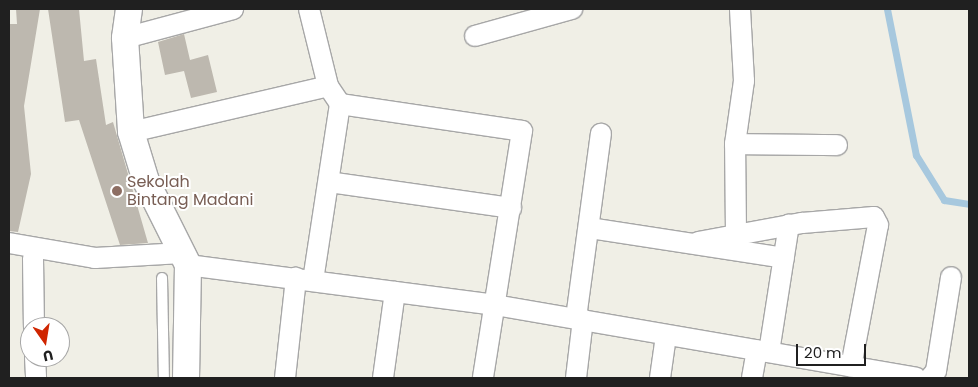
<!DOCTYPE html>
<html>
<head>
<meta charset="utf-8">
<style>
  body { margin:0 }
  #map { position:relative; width:978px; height:387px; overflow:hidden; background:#f0efe6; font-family:Poppins,sans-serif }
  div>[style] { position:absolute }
  .stream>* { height:7px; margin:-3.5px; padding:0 3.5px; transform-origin:3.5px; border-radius:3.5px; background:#a7c8de }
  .building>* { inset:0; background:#bdb8af }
  .roads { filter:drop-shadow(1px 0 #a7a7a7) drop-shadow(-1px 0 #a7a7a7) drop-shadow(0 1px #a7a7a7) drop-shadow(0 -1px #a7a7a7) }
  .service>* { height:10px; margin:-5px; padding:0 5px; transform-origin:5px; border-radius:5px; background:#fff }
  .minor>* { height:20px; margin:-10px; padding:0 10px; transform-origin:10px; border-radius:10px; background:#fff }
  .tertiary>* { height:26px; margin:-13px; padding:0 13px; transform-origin:13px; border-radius:13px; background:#fff }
  .dots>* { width:14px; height:14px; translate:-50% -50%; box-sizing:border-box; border:2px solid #fff; border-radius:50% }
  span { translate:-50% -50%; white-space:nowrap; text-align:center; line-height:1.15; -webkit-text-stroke:4px #fff; paint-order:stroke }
  .education-label { font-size:16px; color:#785e54 }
  .left { translate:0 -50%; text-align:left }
  .frame { position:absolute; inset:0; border:10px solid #202020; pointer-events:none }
  .north { position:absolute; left:20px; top:317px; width:50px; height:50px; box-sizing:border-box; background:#fff; border:1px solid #a6a6a6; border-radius:50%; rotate:167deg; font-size:14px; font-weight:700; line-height:20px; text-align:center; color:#202020 }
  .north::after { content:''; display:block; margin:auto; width:18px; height:22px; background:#cf2500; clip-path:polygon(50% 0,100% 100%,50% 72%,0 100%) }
  .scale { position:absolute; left:796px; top:344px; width:70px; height:22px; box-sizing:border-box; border:2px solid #202020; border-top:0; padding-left:6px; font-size:15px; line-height:18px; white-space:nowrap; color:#202020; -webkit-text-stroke:4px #fff; paint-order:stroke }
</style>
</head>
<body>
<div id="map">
  <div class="stream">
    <div style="left:887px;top:9px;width:149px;rotate:78.8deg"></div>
    <div style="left:916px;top:155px;width:53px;rotate:58.1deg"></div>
    <div style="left:944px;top:200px;width:25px;rotate:9deg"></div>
  </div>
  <div class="building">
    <div style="clip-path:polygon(16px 9px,40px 9px,24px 106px,31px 174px,18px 232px,9px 231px,9px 24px,17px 24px)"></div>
    <div style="clip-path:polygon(48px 9px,79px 9px,84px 61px,96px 59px,106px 125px,113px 122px,148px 243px,120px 245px,79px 120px,65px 122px)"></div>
    <div style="clip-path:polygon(184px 34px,190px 60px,208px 55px,217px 92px,191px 98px,184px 71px,165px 75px,158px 42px)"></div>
  </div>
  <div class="roads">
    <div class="service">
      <div style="left:162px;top:278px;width:100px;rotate:88.9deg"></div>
    </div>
    <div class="minor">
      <div style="left:309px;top:9px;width:79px;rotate:76.1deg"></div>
      <div style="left:328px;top:86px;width:22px;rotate:56deg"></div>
      <div style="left:340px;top:104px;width:178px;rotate:98.7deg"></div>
      <div style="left:475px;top:36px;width:101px;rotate:-15.6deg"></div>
      <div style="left:125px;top:38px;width:112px;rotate:-15deg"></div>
      <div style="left:340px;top:104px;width:184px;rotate:8.4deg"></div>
      <div style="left:522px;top:131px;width:250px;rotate:99deg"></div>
      <div style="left:131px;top:132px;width:202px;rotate:-13.1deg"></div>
      <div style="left:735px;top:144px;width:102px;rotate:0.6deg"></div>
      <div style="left:329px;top:182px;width:184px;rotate:8.1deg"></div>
      <div style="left:589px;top:228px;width:197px;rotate:8.7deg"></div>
      <div style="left:736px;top:233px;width:89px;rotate:-90.6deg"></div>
      <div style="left:735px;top:144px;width:64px;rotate:-81.9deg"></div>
      <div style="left:744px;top:81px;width:72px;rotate:-93.2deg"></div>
      <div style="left:698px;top:242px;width:106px;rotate:-10.4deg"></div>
      <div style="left:802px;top:223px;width:72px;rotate:-4.8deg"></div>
      <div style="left:874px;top:217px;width:9px;rotate:63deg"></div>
      <div style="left:878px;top:225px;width:144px;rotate:100.8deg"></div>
      <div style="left:9px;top:243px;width:87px;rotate:9.9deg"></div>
      <div style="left:95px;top:258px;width:87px;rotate:-3.3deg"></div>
      <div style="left:33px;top:258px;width:69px;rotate:89.2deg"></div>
      <div style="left:188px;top:265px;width:310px;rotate:7.4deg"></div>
      <div style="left:495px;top:305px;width:427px;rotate:9.8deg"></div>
      <div style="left:576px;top:318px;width:186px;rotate:-82.3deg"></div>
      <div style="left:769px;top:352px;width:129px;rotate:-81.1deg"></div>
      <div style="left:35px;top:357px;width:21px;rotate:87deg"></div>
      <div style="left:285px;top:378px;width:101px;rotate:-83.7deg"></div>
      <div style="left:383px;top:378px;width:87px;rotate:-82.1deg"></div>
      <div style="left:576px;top:378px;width:59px;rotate:-83.2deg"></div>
      <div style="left:660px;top:378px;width:42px;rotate:-81.9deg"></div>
      <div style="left:752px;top:378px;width:28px;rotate:-80deg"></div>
      <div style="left:930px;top:378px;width:9px;rotate:-49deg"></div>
      <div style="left:936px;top:371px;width:95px;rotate:-80.9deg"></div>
    </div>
    <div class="tertiary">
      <div style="left:129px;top:9px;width:29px;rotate:98deg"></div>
      <div style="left:125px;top:38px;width:94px;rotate:86.3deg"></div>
      <div style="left:131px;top:132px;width:51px;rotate:73deg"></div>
      <div style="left:146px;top:181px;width:94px;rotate:63.4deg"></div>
      <div style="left:188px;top:265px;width:113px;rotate:91deg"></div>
    </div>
  </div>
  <div class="dots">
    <div style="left:117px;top:191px;background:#8d6e63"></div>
  </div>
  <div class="education-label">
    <span class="left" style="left:127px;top:191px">Sekolah<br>Bintang Madani</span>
  </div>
  <div class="frame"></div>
  <div class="north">U</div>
  <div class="scale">20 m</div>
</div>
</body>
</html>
